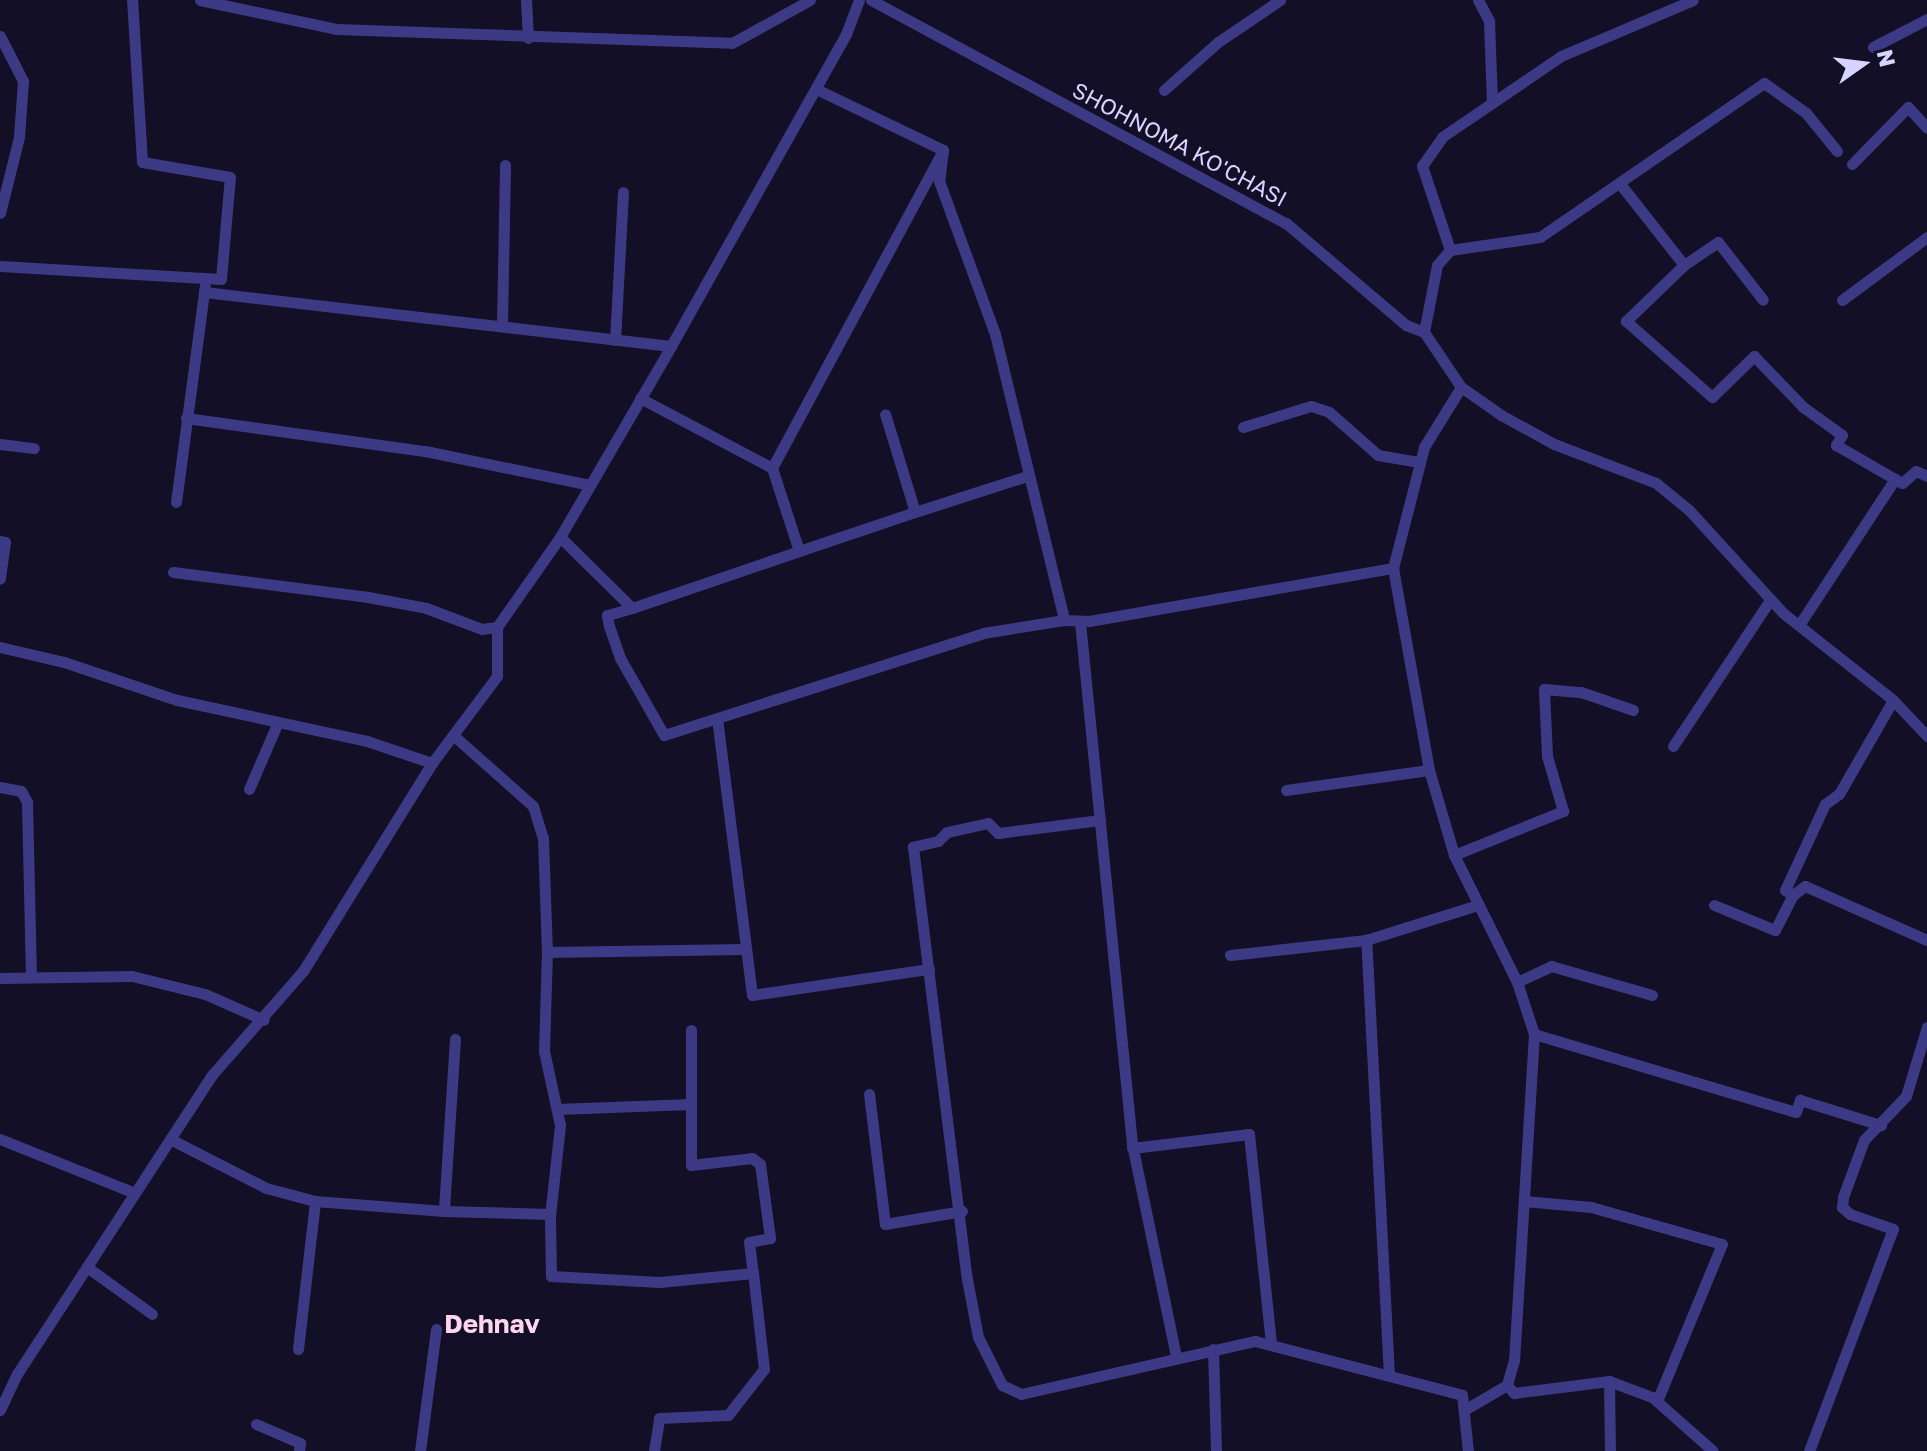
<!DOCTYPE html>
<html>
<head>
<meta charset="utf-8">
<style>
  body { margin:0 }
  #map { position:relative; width:1927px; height:1451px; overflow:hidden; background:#130f26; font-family:"Golos Text",sans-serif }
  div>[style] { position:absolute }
  .street>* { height:11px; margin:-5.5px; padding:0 5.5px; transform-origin:5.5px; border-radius:5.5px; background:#3d3a85 }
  span { translate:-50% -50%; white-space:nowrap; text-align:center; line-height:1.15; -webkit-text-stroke:6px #130f26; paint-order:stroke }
  .street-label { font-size:22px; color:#d9d4ff }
  .quarter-label { font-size:26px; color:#ffd6f0; font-weight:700 }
  .north { position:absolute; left:1823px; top:24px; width:80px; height:80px; -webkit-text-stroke:6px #130f26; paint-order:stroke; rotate:76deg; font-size:22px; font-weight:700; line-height:32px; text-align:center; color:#d9d4ff }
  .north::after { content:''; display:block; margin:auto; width:28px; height:36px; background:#d9d4ff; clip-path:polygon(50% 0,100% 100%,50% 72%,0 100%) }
</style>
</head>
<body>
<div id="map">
  <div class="street">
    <div style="left:200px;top:0;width:139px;rotate:12deg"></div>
    <div style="left:336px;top:29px;width:396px;rotate:2deg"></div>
    <div style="left:732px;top:43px;width:89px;rotate:-28.9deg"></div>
    <div style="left:526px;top:0;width:38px;rotate:87deg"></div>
    <div style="left:871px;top:0;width:471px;rotate:28.3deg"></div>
    <div style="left:1286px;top:223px;width:157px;rotate:40.4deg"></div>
    <div style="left:1406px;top:325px;width:19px;rotate:21deg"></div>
    <div style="left:1424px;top:332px;width:66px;rotate:56.1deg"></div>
    <div style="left:1461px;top:387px;width:49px;rotate:35deg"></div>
    <div style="left:1501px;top:415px;width:60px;rotate:28.7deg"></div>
    <div style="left:1554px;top:444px;width:109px;rotate:20.9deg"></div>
    <div style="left:1656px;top:483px;width:43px;rotate:39.3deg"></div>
    <div style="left:1689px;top:510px;width:139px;rotate:47.6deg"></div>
    <div style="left:1783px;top:613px;width:140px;rotate:38.3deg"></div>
    <div style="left:1893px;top:700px;width:50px;rotate:46.6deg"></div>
    <div style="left:1478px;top:0;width:24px;rotate:62deg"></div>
    <div style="left:1489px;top:21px;width:81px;rotate:87.9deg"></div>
    <div style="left:0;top:36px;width:51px;rotate:62.9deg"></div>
    <div style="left:23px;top:81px;width:56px;rotate:94.1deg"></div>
    <div style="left:19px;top:137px;width:78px;rotate:104deg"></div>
    <div style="left:1873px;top:47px;width:61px;rotate:-27.4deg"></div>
    <div style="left:1164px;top:90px;width:72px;rotate:-41.6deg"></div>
    <div style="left:1218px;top:42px;width:75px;rotate:-34.1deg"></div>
    <div style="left:943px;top:150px;width:31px;rotate:97deg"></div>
    <div style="left:939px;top:181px;width:163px;rotate:69.9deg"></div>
    <div style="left:995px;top:334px;width:294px;rotate:76.4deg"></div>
    <div style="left:1064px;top:620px;width:25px;rotate:2deg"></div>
    <div style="left:1089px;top:621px;width:309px;rotate:-9.9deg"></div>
    <div style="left:1852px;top:164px;width:80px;rotate:-45.5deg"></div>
    <div style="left:1908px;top:107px;width:28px;rotate:48deg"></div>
    <div style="left:1621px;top:185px;width:102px;rotate:51.8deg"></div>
    <div style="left:1684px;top:265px;width:41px;rotate:-34.1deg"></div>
    <div style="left:1718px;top:242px;width:73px;rotate:52.2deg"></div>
    <div style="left:1450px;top:250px;width:89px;rotate:-108.4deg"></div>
    <div style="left:1422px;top:166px;width:35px;rotate:-55deg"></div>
    <div style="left:1442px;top:137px;width:144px;rotate:-34.2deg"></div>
    <div style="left:1561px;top:56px;width:143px;rotate:-23deg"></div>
    <div style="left:1684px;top:265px;width:81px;rotate:136deg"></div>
    <div style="left:1626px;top:321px;width:115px;rotate:41.5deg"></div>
    <div style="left:1712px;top:397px;width:59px;rotate:-44.3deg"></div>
    <div style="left:1754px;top:356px;width:71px;rotate:46.1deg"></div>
    <div style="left:1803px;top:407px;width:48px;rotate:35.7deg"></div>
    <div style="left:1842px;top:435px;width:12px;rotate:121deg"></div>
    <div style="left:1836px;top:445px;width:68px;rotate:30deg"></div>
    <div style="left:0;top:266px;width:221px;rotate:3.4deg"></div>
    <div style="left:221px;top:279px;width:102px;rotate:-85deg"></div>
    <div style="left:230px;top:177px;width:89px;rotate:-170.3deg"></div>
    <div style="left:142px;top:162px;width:162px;rotate:-93.5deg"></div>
    <div style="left:204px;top:292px;width:470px;rotate:6.6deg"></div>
    <div style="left:1842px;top:300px;width:106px;rotate:-36.5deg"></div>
    <div style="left:502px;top:324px;width:159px;rotate:-88.9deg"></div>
    <div style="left:1424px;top:332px;width:68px;rotate:-79deg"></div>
    <div style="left:1437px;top:265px;width:20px;rotate:-49deg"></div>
    <div style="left:1450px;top:250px;width:91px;rotate:-8.2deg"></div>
    <div style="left:1540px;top:237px;width:272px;rotate:-34.5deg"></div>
    <div style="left:1764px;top:83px;width:52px;rotate:35.5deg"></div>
    <div style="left:1806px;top:113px;width:49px;rotate:50.8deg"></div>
    <div style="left:615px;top:340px;width:148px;rotate:-86.9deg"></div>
    <div style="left:640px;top:398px;width:149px;rotate:27.9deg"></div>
    <div style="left:186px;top:418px;width:241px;rotate:7.9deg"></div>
    <div style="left:425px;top:451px;width:168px;rotate:11.6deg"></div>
    <div style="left:1243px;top:427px;width:71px;rotate:-17.2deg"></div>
    <div style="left:1311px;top:406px;width:19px;rotate:18deg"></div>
    <div style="left:1329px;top:412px;width:65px;rotate:41.3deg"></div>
    <div style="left:1378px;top:455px;width:42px;rotate:9.7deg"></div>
    <div style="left:0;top:444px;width:34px;rotate:7deg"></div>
    <div style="left:176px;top:502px;width:218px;rotate:-82.4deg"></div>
    <div style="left:915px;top:512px;width:118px;rotate:-17.8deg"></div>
    <div style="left:560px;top:537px;width:101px;rotate:44.6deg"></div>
    <div style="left:632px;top:608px;width:26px;rotate:164deg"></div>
    <div style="left:607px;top:615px;width:11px;rotate:80deg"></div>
    <div style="left:609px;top:626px;width:34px;rotate:71deg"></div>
    <div style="left:620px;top:658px;width:89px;rotate:60.3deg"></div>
    <div style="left:664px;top:735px;width:335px;rotate:-17.7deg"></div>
    <div style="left:983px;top:633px;width:82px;rotate:-9.1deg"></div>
    <div style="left:0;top:541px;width:5px;rotate:11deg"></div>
    <div style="left:5px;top:542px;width:37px;rotate:98deg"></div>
    <div style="left:799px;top:551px;width:122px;rotate:-18.6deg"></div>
    <div style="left:915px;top:512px;width:102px;rotate:-107deg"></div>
    <div style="left:173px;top:572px;width:197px;rotate:7.3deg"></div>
    <div style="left:368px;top:597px;width:59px;rotate:10.7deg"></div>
    <div style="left:426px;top:608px;width:60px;rotate:20.6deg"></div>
    <div style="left:482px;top:629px;width:15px;rotate:-8deg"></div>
    <div style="left:632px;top:608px;width:176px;rotate:-18.8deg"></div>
    <div style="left:799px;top:551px;width:87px;rotate:-108deg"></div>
    <div style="left:772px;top:468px;width:361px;rotate:-61.7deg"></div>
    <div style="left:943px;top:150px;width:141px;rotate:-154.3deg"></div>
    <div style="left:1080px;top:622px;width:525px;rotate:84.31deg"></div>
    <div style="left:1132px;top:1144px;width:217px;rotate:78.3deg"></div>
    <div style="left:1799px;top:625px;width:175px;rotate:-56.7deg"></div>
    <div style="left:1895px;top:479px;width:8px;rotate:30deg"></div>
    <div style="left:1902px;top:483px;width:18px;rotate:-41deg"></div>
    <div style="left:1916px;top:471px;width:12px;rotate:24deg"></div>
    <div style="left:0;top:647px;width:66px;rotate:13.2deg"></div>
    <div style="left:64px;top:662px;width:119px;rotate:18.6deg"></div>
    <div style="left:177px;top:700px;width:194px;rotate:12.2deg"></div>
    <div style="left:367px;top:741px;width:69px;rotate:18.7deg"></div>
    <div style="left:717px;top:718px;width:279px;rotate:82.8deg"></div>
    <div style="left:752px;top:995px;width:179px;rotate:-8.4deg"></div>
    <div style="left:453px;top:735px;width:107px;rotate:41.6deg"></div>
    <div style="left:533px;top:806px;width:34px;rotate:73deg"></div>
    <div style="left:543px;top:838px;width:114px;rotate:88deg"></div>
    <div style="left:1673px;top:746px;width:175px;rotate:-56.4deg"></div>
    <div style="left:1429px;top:770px;width:205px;rotate:-100.1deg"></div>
    <div style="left:1393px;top:568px;width:125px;rotate:-75.6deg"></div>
    <div style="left:1424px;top:447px;width:70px;rotate:-58.3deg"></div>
    <div style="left:0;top:787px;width:21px;rotate:11deg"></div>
    <div style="left:21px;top:791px;width:13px;rotate:61deg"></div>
    <div style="left:27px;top:802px;width:175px;rotate:88.7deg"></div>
    <div style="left:249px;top:789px;width:73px;rotate:-66.6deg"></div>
    <div style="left:1286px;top:790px;width:144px;rotate:-8deg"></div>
    <div style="left:1429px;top:770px;width:89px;rotate:73.6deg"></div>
    <div style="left:1454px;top:855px;width:142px;rotate:63.6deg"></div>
    <div style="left:1517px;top:982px;width:55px;rotate:71.9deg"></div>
    <div style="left:1534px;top:1034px;width:327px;rotate:93.5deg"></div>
    <div style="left:1514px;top:1360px;width:26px;rotate:106deg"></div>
    <div style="left:1507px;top:1385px;width:50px;rotate:149.8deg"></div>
    <div style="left:1100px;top:820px;width:103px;rotate:172.7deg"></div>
    <div style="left:998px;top:833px;width:14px;rotate:-135deg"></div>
    <div style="left:988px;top:823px;width:42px;rotate:167.6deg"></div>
    <div style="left:947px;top:832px;width:13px;rotate:135deg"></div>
    <div style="left:938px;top:841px;width:26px;rotate:167deg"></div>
    <div style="left:913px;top:847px;width:435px;rotate:82.9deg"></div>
    <div style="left:967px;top:1279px;width:59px;rotate:79.3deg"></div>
    <div style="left:978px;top:1337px;width:54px;rotate:63.4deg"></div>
    <div style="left:1002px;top:1385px;width:21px;rotate:25deg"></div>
    <div style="left:1021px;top:1394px;width:240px;rotate:-12.8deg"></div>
    <div style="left:1255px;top:1341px;width:214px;rotate:14.6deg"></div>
    <div style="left:1462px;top:1395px;width:56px;rotate:83.9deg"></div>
    <div style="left:1454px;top:855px;width:118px;rotate:-22deg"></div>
    <div style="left:1563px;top:811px;width:57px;rotate:-106.2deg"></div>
    <div style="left:1547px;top:756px;width:67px;rotate:-92.6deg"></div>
    <div style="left:1544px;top:689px;width:37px;rotate:5deg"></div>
    <div style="left:1581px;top:692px;width:55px;rotate:19.1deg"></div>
    <div style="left:1793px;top:895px;width:9px;rotate:-148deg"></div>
    <div style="left:1785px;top:890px;width:95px;rotate:-65.1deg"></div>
    <div style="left:1825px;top:804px;width:17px;rotate:-36deg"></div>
    <div style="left:1839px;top:794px;width:108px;rotate:-60.1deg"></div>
    <div style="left:1714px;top:905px;width:66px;rotate:22.3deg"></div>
    <div style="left:1775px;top:930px;width:39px;rotate:-63deg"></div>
    <div style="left:1793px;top:895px;width:15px;rotate:-37deg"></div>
    <div style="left:1805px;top:886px;width:133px;rotate:23.9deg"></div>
    <div style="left:1230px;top:955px;width:137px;rotate:-6.3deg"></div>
    <div style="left:0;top:978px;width:132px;rotate:-0.9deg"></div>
    <div style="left:132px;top:976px;width:75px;rotate:13.9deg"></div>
    <div style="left:205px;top:994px;width:64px;rotate:23.8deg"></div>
    <div style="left:1517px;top:982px;width:38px;rotate:-25deg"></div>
    <div style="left:1551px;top:966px;width:105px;rotate:16deg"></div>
    <div style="left:691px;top:1030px;width:135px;rotate:90deg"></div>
    <div style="left:691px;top:1165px;width:61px;rotate:-6.5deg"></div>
    <div style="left:752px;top:1158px;width:10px;rotate:37deg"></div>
    <div style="left:760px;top:1164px;width:75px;rotate:82.3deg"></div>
    <div style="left:770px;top:1238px;width:21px;rotate:169deg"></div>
    <div style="left:749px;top:1242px;width:31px;rotate:83deg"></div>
    <div style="left:753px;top:1273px;width:94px;rotate:174.5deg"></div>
    <div style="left:659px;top:1282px;width:108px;rotate:-176.8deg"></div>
    <div style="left:551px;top:1276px;width:60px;rotate:-91deg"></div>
    <div style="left:550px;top:1216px;width:92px;rotate:-83.7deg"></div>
    <div style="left:560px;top:1125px;width:76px;rotate:-102.2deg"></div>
    <div style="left:544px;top:1051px;width:99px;rotate:-88.3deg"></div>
    <div style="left:547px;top:952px;width:197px;rotate:-0.9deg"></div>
    <div style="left:1534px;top:1034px;width:273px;rotate:16.6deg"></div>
    <div style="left:1796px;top:1112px;width:13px;rotate:-72deg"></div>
    <div style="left:1800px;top:1100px;width:85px;rotate:17.2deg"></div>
    <div style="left:455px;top:1039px;width:172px;rotate:93.7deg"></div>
    <div style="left:444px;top:1211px;width:106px;rotate:1.6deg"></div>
    <div style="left:869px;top:1094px;width:131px;rotate:83deg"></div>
    <div style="left:885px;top:1224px;width:78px;rotate:-9.6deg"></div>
    <div style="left:557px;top:1109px;width:134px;rotate:-2.1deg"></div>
    <div style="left:0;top:1139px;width:145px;rotate:21.8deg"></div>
    <div style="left:170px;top:1139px;width:108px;rotate:27deg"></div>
    <div style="left:266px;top:1188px;width:51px;rotate:14.9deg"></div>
    <div style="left:315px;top:1201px;width:129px;rotate:4.4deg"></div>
    <div style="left:1132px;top:1148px;width:118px;rotate:-6.8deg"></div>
    <div style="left:1249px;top:1134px;width:212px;rotate:84deg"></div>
    <div style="left:1524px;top:1201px;width:67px;rotate:5.1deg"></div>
    <div style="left:1591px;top:1207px;width:136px;rotate:15.8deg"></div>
    <div style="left:1722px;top:1244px;width:170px;rotate:112.5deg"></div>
    <div style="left:87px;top:1267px;width:80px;rotate:35.9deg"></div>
    <div style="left:298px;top:1349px;width:149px;rotate:-83.4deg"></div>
    <div style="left:1213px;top:1349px;width:102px;rotate:88.3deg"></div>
    <div style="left:1389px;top:1375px;width:436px;rotate:-93deg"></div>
    <div style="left:1366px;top:940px;width:117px;rotate:-17.4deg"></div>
    <div style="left:1609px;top:1381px;width:70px;rotate:89.2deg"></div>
    <div style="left:1507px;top:1385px;width:11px;rotate:49deg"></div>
    <div style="left:1514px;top:1393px;width:96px;rotate:-7.2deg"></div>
    <div style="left:1609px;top:1381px;width:46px;rotate:20.4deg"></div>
    <div style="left:1652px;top:1397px;width:81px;rotate:41.5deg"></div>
    <div style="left:0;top:1410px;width:40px;rotate:-65deg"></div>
    <div style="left:17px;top:1374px;width:356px;rotate:-56.9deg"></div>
    <div style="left:211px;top:1076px;width:140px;rotate:-48.8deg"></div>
    <div style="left:303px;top:971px;width:245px;rotate:-58.2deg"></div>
    <div style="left:432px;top:763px;width:109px;rotate:-53.2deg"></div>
    <div style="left:497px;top:676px;width:49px;rotate:-90deg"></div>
    <div style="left:497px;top:627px;width:110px;rotate:-55deg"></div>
    <div style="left:560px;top:537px;width:221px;rotate:-59.8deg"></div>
    <div style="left:671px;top:346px;width:358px;rotate:-60.7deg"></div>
    <div style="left:846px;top:34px;width:36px;rotate:-69deg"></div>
    <div style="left:256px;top:1424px;width:48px;rotate:23.4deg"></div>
    <div style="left:300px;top:1443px;width:8px;rotate:97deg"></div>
    <div style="left:420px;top:1451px;width:123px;rotate:-82.5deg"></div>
    <div style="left:654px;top:1451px;width:33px;rotate:-81deg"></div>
    <div style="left:659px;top:1418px;width:69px;rotate:-2.5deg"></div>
    <div style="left:728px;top:1415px;width:58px;rotate:-52deg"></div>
    <div style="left:764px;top:1369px;width:97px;rotate:-96.5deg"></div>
    <div style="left:1809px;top:1451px;width:237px;rotate:-69.3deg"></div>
    <div style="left:1893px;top:1229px;width:46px;rotate:-160.8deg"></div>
    <div style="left:1850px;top:1214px;width:11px;rotate:-139deg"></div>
    <div style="left:1842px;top:1207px;width:10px;rotate:-84deg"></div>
    <div style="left:1843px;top:1197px;width:61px;rotate:-69.8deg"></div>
    <div style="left:1864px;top:1140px;width:61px;rotate:-46.3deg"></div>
    <div style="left:1906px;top:1096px;width:72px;rotate:-73.1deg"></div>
  </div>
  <div class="street-label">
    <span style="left:1180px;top:144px;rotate:28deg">SHOHNOMA KO'CHASI</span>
  </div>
  <div class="quarter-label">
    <span style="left:492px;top:1324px">Dehnav</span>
  </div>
  <div class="north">N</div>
</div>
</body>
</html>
